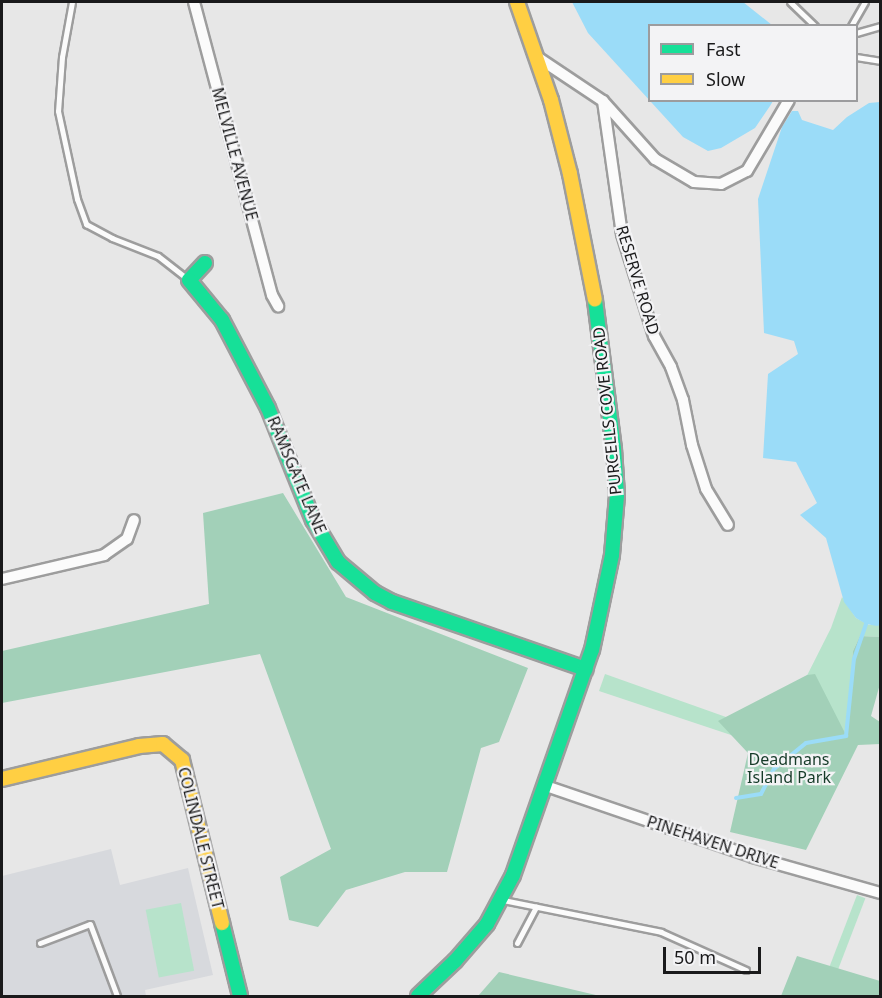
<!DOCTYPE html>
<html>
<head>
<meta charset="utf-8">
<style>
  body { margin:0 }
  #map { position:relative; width:882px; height:998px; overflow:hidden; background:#e7e7e7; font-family:"Noto Sans",sans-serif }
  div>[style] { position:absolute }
  .built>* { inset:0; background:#d7d9dd }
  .green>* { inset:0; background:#b7e3cb; transform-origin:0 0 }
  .forest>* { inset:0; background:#a2d0b8 }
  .water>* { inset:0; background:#9bdcf8 }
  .stream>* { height:4px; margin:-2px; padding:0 2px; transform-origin:2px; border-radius:2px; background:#9bdcf8 }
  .roads { filter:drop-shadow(2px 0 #9d9d9d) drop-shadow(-2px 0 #9d9d9d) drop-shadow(0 2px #9d9d9d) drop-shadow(0 -2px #9d9d9d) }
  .lane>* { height:5px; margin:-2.5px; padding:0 2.5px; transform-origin:2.5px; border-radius:2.5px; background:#fbfbfb }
  .street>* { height:10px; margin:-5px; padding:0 5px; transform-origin:5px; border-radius:5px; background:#fbfbfb }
  .fast>* { height:14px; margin:-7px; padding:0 7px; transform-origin:7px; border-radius:7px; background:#16e098 }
  .slow>* { height:14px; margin:-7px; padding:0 7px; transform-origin:7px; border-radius:7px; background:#ffcf43 }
  span { translate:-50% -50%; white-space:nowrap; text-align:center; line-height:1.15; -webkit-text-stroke:4.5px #f3f3f5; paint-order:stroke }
  .street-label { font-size:16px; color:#1a1a1b }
  .park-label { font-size:16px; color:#163b29 }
  .frame { position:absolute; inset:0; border:3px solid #1a1a1b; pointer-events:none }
  .legend { position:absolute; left:648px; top:24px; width:210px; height:78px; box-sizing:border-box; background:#f3f3f5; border:2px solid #9c9c9e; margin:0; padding:8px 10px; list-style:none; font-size:18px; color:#1a1a1b }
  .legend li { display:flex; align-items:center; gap:12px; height:30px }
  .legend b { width:30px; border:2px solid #9c9c9e }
  .scale { position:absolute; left:663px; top:947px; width:98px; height:27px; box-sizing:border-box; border:3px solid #1a1a1b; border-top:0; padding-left:8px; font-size:18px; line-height:21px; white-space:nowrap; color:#1a1a1b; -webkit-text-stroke:4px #f3f3f5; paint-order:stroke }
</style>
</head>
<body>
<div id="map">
  <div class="built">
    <div style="clip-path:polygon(111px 849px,120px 885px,188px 868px,213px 975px,145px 990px,146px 996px,2px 996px,2px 876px)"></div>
  </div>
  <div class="green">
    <div style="clip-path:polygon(842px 597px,856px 618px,869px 625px,880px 625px,880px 637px,860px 636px,853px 651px,846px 736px,761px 745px,599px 691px,605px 674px,777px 735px,831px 628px)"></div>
    <div style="left:857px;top:895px;width:9px;height:83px;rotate:21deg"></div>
    <div style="left:181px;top:903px;width:69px;height:36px;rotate:79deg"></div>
  </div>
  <div class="forest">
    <div style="clip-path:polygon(283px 493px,346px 597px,528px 668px,499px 742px,481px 748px,447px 872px,405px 872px,346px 890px,318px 927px,289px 920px,280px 877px,331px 849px,260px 654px,2px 703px,2px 651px,209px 604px,203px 513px)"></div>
    <div style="clip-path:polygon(860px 636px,880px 637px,880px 684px,871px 716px,880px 722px,880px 744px,858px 745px,806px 850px,730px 832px,748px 753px,718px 721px,807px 675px,815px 674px,846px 735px,853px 651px)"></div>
    <div style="clip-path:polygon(797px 956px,880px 981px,880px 996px,781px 996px)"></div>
    <div style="clip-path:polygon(499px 972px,600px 996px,478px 996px)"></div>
  </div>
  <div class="water">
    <div style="clip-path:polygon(572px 2px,743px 2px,772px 25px,650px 26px,650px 100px,773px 101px,770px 106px,755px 128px,721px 148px,708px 151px,683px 137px,588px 33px)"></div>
    <div style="clip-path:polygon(880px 102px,880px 625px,877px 626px,866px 624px,856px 618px,844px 602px,826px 538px,800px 515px,817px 503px,796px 462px,763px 458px,768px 374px,798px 354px,794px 341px,764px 333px,758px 199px,782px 127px,792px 111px,798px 111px,802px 120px,833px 130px,847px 117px,869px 103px)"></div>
  </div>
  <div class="stream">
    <div style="left:736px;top:798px;width:25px;rotate:-9deg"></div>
    <div style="left:761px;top:794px;width:28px;rotate:-63deg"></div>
    <div style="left:774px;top:769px;width:41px;rotate:-39.1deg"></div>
    <div style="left:806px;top:743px;width:41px;rotate:-9.9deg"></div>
    <div style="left:846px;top:736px;width:77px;rotate:-84.1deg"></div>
    <div style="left:854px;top:659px;width:37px;rotate:-71deg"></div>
  </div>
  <div class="roads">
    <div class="lane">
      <div style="left:72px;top:2px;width:56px;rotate:100.3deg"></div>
      <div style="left:62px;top:57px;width:54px;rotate:94.2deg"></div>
      <div style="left:58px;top:111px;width:90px;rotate:77.8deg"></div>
      <div style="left:77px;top:199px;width:27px;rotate:70deg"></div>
      <div style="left:86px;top:224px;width:30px;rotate:28deg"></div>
      <div style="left:112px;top:238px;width:49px;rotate:21.4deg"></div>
      <div style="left:158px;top:256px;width:37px;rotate:38deg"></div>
      <div style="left:790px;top:2px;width:35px;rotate:44deg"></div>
      <div style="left:851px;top:26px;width:28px;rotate:-60deg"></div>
      <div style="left:856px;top:33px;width:25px;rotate:-16deg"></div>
      <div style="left:856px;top:57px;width:24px;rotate:9deg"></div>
      <div style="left:503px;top:900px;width:161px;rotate:11.4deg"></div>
      <div style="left:661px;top:932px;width:93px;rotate:24.1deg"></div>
      <div style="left:40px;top:943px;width:53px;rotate:-20.8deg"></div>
      <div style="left:90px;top:924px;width:77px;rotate:69.4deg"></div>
      <div style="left:517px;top:943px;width:41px;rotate:-62.2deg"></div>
    </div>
    <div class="street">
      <div style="left:194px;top:2px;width:303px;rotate:75.1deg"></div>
      <div style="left:272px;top:295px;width:13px;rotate:61deg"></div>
      <div style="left:537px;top:57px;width:79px;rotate:33.7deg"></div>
      <div style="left:603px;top:101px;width:78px;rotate:48.1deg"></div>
      <div style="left:655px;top:159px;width:45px;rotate:30.5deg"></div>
      <div style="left:694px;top:182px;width:27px;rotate:4deg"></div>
      <div style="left:721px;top:184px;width:29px;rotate:-27deg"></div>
      <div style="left:747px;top:171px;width:82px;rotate:-59.4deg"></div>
      <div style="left:603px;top:101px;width:134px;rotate:81.9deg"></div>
      <div style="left:622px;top:234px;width:107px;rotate:72.6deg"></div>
      <div style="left:654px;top:336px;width:35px;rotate:61deg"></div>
      <div style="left:671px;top:367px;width:35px;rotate:70deg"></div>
      <div style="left:683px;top:400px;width:46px;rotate:78.7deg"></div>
      <div style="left:692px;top:445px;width:46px;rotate:72.3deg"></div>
      <div style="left:706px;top:489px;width:42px;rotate:58.6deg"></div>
      <div style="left:2px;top:579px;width:105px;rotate:-13.2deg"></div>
      <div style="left:104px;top:555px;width:28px;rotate:-35deg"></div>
      <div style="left:127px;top:539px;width:20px;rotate:-70deg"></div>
      <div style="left:546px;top:786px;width:219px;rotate:18.9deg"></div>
      <div style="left:753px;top:857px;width:132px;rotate:15.8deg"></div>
    </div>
    <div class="fast">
      <div style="left:205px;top:263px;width:23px;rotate:133deg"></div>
      <div style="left:189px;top:280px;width:52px;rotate:50.5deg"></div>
      <div style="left:222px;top:320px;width:99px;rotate:62.4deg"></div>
      <div style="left:268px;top:408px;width:121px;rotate:68.1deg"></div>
      <div style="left:313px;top:520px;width:49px;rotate:59.2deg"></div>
      <div style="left:338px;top:562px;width:48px;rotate:40deg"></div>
      <div style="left:375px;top:593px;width:19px;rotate:28deg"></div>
      <div style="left:392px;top:602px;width:205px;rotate:19.1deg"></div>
      <div style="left:222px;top:923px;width:75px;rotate:76.1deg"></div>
      <div style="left:418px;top:996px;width:51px;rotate:-43.4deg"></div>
      <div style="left:455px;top:961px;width:49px;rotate:-49.1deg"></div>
      <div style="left:487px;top:924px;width:55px;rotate:-62deg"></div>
      <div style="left:513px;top:875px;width:238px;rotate:-70.7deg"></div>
      <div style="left:592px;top:650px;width:97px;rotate:-78.1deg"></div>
      <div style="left:612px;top:555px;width:60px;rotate:-85.2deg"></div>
      <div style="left:617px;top:495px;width:46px;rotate:-93.7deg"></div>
      <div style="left:614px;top:449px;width:150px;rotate:-97.3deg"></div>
    </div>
    <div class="slow">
      <div style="left:517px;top:2px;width:104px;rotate:70.9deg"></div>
      <div style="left:551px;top:100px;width:76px;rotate:75.6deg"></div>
      <div style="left:570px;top:174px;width:128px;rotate:78.8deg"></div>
      <div style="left:2px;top:779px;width:141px;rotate:-13.5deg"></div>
      <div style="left:139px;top:746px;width:24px;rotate:-5deg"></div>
      <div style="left:163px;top:744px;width:25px;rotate:40deg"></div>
      <div style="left:182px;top:760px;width:168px;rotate:76.2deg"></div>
    </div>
  </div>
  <div class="street-label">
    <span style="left:235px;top:154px;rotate:75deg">MELVILLE AVENUE</span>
    <span style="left:638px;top:280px;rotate:73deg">RESERVE ROAD</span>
    <span style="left:607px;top:411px;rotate:-96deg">PURCELLS COVE ROAD</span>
    <span style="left:297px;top:475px;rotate:67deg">RAMSGATE LANE</span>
    <span style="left:201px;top:838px;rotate:76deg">COLINDALE STREET</span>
    <span style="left:713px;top:842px;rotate:18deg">PINEHAVEN DRIVE</span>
  </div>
  <div class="park-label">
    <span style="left:789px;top:768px">Deadmans<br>Island Park</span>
  </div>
  <div class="frame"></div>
  <ul class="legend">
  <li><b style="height:8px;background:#16e098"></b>Fast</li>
  <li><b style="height:8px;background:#ffcf43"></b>Slow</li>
  </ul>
  <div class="scale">50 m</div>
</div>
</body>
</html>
